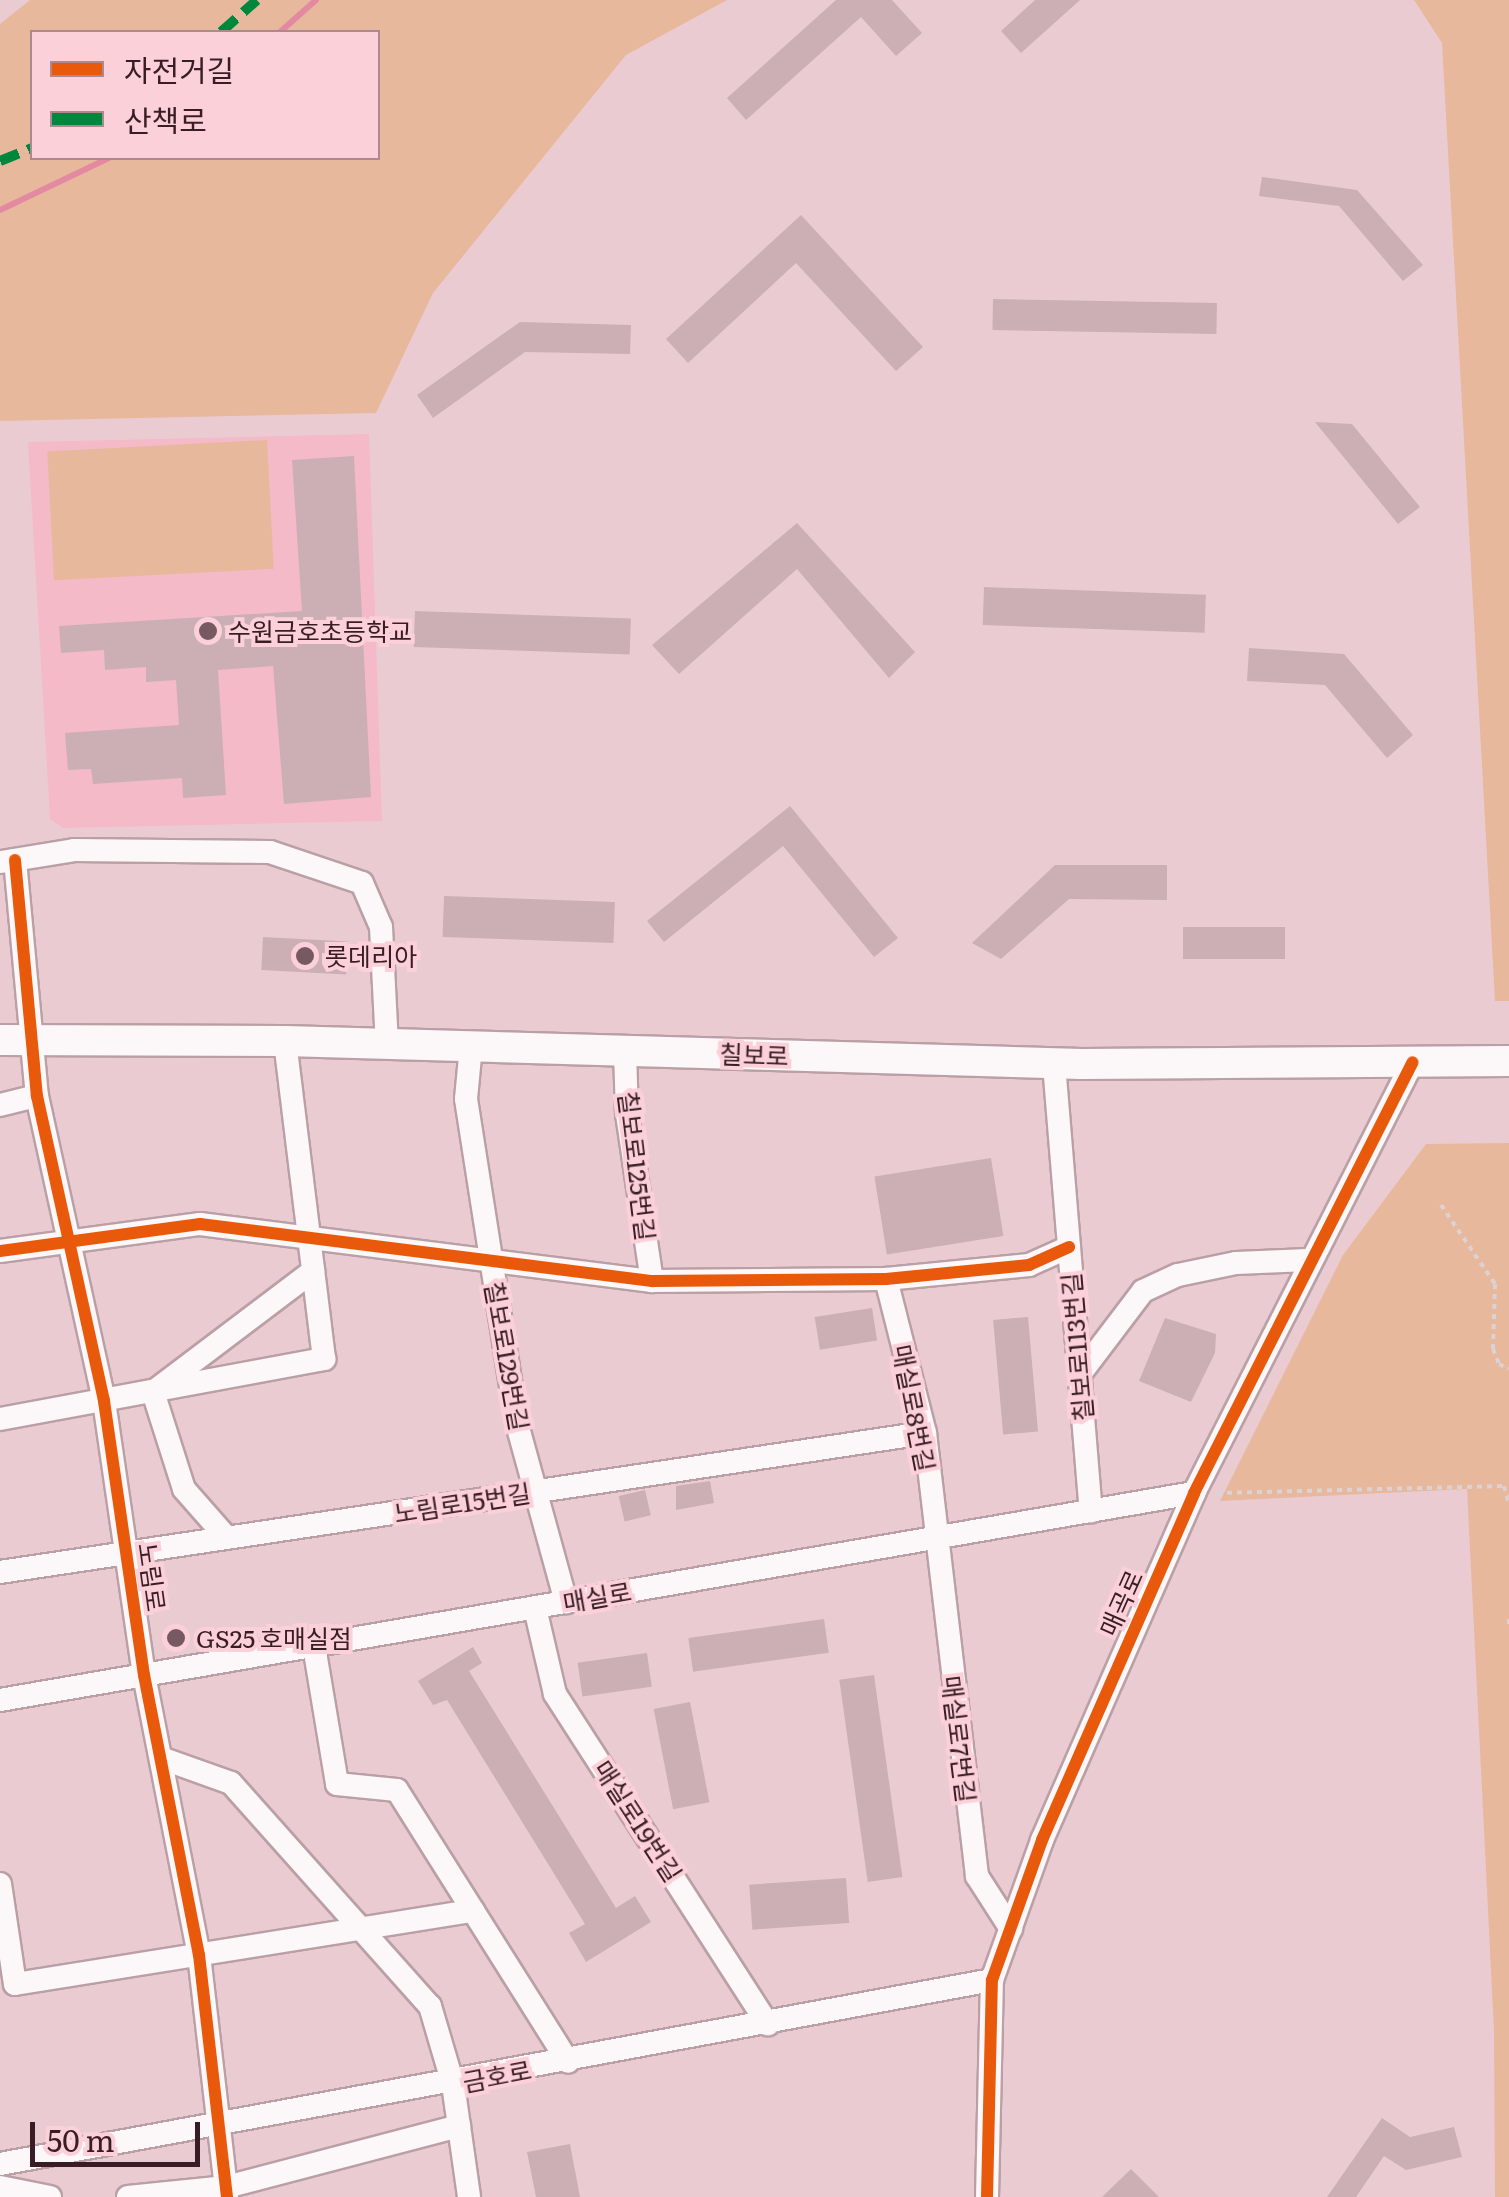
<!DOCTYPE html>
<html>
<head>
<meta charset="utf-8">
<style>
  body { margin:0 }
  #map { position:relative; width:1509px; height:2197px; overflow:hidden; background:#ebcbd2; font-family:Literata,"Noto Sans KR",serif }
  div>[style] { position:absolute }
  .built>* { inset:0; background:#f4bac7 }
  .green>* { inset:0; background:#e7b89c; transform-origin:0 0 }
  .stream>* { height:6px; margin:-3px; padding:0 3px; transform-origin:3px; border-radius:3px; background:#e389a1 }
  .building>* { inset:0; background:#cbafb5; transform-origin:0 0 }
  .path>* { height:4px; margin-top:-2px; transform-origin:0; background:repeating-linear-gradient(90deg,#dcd2d4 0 5px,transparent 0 10px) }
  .roads { filter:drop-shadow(2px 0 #baa0a5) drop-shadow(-2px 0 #baa0a5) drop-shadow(0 2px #baa0a5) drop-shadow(0 -2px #baa0a5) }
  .minor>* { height:22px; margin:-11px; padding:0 11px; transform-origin:11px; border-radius:11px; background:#fcf7f8 }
  .major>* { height:30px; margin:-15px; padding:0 15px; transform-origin:15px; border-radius:15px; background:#fcf7f8 }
  .quiet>* { height:10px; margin-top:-5px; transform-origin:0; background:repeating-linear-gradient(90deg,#00873e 0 20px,transparent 0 30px) }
  .cycleway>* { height:12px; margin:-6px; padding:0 6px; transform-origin:6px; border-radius:6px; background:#e8590c }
  .dots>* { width:28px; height:28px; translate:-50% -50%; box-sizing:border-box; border:5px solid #fcd0d9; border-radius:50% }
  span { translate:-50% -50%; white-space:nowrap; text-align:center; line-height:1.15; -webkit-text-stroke:8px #fcd0d9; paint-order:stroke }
  .poi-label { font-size:25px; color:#381d24 }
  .left { translate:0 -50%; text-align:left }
  .street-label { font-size:25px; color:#381d24 }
  .legend { position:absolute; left:30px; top:30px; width:350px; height:130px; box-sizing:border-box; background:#fcd0d9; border:2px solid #ae8891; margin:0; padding:12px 18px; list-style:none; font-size:30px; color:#381d24 }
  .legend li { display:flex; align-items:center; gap:20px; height:50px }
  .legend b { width:50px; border:2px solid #ae8891 }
  .scale { position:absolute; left:30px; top:2122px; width:170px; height:45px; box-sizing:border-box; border:5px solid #381d24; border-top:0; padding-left:12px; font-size:30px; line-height:35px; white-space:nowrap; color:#381d24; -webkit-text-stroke:8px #fcd0d9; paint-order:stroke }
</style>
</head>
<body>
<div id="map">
  <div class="built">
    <div style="clip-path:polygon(369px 434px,382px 821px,63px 828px,50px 819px,28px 442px)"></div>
  </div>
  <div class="green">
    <div style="clip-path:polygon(evenodd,30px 0,727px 0,626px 55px,433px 293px,376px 413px,0 421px,0 24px,30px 0,32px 32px,378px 32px,378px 158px,32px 158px,32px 32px)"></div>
    <div style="clip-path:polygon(1414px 0,1509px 0,1509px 1001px,1495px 1001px,1442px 43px)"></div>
    <div style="left:267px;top:440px;width:129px;height:220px;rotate:87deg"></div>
    <div style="clip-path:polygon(1509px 1143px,1509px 2197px,1495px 2197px,1494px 2031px,1467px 1489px,1220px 1501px,1343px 1255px,1426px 1144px)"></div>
  </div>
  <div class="stream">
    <div style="left:280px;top:32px;width:48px;rotate:-41.6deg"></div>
    <div style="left:0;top:210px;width:121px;rotate:-25.5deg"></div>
  </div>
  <div class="building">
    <div style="clip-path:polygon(836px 0,892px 0,922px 33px,896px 56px,861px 17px,746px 120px,727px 98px)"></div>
    <div style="clip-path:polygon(1035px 0,1080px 0,1021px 53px,1001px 31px)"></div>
    <div style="clip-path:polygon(1262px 177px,1357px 190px,1423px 265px,1403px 281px,1339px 206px,1259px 196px)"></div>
    <div style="clip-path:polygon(801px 215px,923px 347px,896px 371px,796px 263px,688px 363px,666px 339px)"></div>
    <div style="left:993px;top:299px;width:224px;height:31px;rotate:1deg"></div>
    <div style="clip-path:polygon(520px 322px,631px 325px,630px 354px,525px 352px,433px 418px,417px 395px)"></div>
    <div style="clip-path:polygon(1315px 422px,1352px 424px,1420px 507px,1398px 524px)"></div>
    <div style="clip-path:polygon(354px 456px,371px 797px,284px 804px,273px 666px,218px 670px,226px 795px,183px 798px,182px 778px,93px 784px,91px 769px,68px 770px,65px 733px,179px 725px,176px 680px,146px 682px,146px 667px,105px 670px,104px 650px,61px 653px,59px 626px,302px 611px,292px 460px)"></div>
    <div style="clip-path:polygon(797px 523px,915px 652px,889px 678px,797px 569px,679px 674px,652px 645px)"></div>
    <div style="left:984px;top:587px;width:222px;height:38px;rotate:2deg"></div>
    <div style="left:415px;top:611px;width:216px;height:36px;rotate:2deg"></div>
    <div style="clip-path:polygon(1249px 648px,1344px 654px,1413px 735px,1387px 758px,1325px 685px,1247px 681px)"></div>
    <div style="clip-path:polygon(790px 806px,898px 938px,874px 957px,783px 846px,664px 942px,647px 921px)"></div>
    <div style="clip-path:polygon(1055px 865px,1167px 865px,1167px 900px,1069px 899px,1001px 959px,972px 943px)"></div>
    <div style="left:444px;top:896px;width:171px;height:41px;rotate:2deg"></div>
    <div style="left:1285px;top:927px;width:32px;height:102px;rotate:90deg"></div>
    <div style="left:263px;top:937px;width:85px;height:33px;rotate:3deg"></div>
    <div style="left:991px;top:1158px;width:79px;height:118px;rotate:81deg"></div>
    <div style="left:872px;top:1308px;width:33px;height:58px;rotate:81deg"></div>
    <div style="left:1028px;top:1317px;width:115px;height:35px;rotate:85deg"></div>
    <div style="clip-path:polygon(1165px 1318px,1216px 1334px,1215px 1353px,1191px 1402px,1139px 1381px)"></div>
    <div style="clip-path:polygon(710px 1481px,714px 1503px,676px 1510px,676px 1486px)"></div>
    <div style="left:645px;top:1490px;width:26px;height:27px;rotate:77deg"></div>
    <div style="left:824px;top:1619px;width:34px;height:137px;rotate:82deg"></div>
    <div style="clip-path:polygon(473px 1647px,482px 1663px,469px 1671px,616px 1908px,635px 1896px,651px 1922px,586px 1962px,569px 1933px,585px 1924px,447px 1700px,433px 1705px,418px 1681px)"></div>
    <div style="left:647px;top:1653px;width:34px;height:70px;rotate:82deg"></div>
    <div style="left:874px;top:1675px;width:204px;height:35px;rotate:82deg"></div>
    <div style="left:690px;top:1702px;width:102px;height:37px;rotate:79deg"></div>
    <div style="left:846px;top:1878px;width:45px;height:97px;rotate:86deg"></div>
    <div style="clip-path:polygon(1382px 2118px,1410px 2137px,1454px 2127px,1462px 2157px,1406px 2170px,1384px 2156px,1356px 2197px,1327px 2197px)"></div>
    <div style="clip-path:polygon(570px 2144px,580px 2197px,536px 2197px,527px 2152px)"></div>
    <div style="clip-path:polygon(1131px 2169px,1159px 2197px,1102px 2197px)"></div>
  </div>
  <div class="path">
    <div style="left:1441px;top:1205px;width:96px;rotate:55.6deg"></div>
    <div style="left:1495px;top:1284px;width:65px;rotate:91.8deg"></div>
    <div style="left:1493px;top:1349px;width:16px;rotate:68deg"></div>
    <div style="left:1499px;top:1364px;width:11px;rotate:27deg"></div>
    <div style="left:1217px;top:1493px;width:287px;rotate:-1.4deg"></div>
    <div style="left:1504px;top:1486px;width:19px;rotate:74deg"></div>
    <div style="left:1509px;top:1619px;width:8px;rotate:90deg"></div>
  </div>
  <div class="roads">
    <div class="minor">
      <div style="left:15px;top:860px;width:237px;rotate:84.7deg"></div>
      <div style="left:37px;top:1096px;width:312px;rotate:77.6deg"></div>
      <div style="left:104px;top:1401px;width:277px;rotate:81.7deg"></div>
      <div style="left:144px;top:1675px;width:285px;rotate:78.9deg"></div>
      <div style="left:199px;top:1955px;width:244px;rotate:83.4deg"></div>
      <div style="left:1px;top:862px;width:74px;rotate:-9.3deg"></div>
      <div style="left:74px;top:850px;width:196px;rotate:0.6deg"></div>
      <div style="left:270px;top:852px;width:97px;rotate:18.6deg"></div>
      <div style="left:362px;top:883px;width:48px;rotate:66.6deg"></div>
      <div style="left:381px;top:927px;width:117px;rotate:87.1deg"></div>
      <div style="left:471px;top:1046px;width:53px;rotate:95.4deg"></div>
      <div style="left:466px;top:1099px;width:329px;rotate:81.1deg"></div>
      <div style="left:517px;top:1424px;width:185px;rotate:74.6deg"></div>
      <div style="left:625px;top:1051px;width:63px;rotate:88.2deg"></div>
      <div style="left:627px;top:1114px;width:169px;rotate:81.5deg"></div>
      <div style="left:1054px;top:1064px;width:449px;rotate:85.3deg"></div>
      <div style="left:0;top:1105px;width:38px;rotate:-14deg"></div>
      <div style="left:0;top:1251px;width:202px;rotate:-7.7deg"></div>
      <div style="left:200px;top:1224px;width:456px;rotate:7.2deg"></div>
      <div style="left:652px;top:1281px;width:234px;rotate:-0.5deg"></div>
      <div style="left:886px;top:1279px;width:144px;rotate:-5.6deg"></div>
      <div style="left:1029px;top:1265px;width:44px;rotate:-24.2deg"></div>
      <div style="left:886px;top:1279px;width:159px;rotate:75.8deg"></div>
      <div style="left:925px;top:1433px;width:446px;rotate:83.3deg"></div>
      <div style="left:977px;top:1876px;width:63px;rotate:57.3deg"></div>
      <div style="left:1080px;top:1374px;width:104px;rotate:-52.8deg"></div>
      <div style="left:1143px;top:1291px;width:38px;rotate:-25deg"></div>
      <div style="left:1178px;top:1275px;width:59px;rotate:-11.7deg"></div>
      <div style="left:1236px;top:1263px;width:72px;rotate:-2.4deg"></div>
      <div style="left:0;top:1419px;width:330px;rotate:-10.5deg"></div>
      <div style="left:324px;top:1359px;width:320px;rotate:-97deg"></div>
      <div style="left:227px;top:1538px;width:65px;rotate:-131.3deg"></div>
      <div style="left:184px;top:1489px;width:102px;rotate:-107.7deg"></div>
      <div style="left:153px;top:1392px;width:201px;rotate:-37.1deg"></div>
      <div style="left:0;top:1572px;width:935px;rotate:-8.55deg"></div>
      <div style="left:535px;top:1608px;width:88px;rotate:76.9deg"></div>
      <div style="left:555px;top:1694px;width:393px;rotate:57.2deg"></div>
      <div style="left:314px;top:1646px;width:140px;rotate:80.5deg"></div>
      <div style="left:337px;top:1784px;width:60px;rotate:5.7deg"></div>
      <div style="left:397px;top:1790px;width:321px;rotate:57.8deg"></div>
      <div style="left:0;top:1700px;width:1212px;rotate:-9.84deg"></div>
      <div style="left:161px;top:1758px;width:74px;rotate:19.7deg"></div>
      <div style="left:231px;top:1783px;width:299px;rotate:48.3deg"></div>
      <div style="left:430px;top:2006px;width:81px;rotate:73.6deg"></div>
      <div style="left:453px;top:2084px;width:114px;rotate:81.9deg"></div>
      <div style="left:0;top:1884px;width:101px;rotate:81.5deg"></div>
      <div style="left:15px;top:1984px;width:464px;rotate:-9.1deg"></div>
      <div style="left:0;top:2164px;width:1009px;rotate:-10.51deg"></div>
      <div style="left:0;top:2187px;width:51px;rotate:11.3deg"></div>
      <div style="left:128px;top:2197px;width:99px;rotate:-5.8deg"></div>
      <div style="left:226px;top:2187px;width:241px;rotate:-14.7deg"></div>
      <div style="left:987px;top:2197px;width:217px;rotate:-88.7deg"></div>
      <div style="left:992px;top:1980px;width:149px;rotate:-70.3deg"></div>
      <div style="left:1042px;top:1840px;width:379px;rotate:-66.3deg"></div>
      <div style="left:1194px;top:1493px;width:483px;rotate:-63.1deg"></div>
    </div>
    <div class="major">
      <div style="left:0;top:1040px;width:285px;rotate:0.2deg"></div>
      <div style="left:285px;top:1041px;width:797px;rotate:1.65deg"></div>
      <div style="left:1082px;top:1064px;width:427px;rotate:-0.4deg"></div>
    </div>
  </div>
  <div class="quiet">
    <div style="left:221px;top:32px;width:48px;rotate:-41.6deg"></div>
    <div style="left:0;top:161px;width:35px;rotate:-22deg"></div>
  </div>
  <div class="cycleway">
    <div style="left:15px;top:860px;width:237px;rotate:84.7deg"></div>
    <div style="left:37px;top:1096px;width:312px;rotate:77.6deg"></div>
    <div style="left:104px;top:1401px;width:277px;rotate:81.7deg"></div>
    <div style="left:144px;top:1675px;width:285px;rotate:78.9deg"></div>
    <div style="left:199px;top:1955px;width:244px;rotate:83.4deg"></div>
    <div style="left:0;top:1251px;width:202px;rotate:-7.7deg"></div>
    <div style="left:200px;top:1224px;width:456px;rotate:7.2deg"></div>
    <div style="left:652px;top:1281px;width:234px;rotate:-0.5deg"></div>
    <div style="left:886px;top:1279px;width:144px;rotate:-5.6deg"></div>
    <div style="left:1029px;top:1265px;width:44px;rotate:-24.2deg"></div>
    <div style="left:987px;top:2197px;width:217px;rotate:-88.7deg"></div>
    <div style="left:992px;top:1980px;width:149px;rotate:-70.3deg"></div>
    <div style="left:1042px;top:1840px;width:379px;rotate:-66.3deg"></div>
    <div style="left:1194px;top:1493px;width:483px;rotate:-63.1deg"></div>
  </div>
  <div class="dots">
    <div style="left:208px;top:631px;background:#775a61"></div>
    <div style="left:305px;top:956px;background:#775a61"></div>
    <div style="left:176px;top:1638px;background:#775a61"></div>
  </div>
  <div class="poi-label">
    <span class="left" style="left:228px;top:631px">수원금호초등학교</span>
    <span class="left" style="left:325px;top:956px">롯데리아</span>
    <span class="left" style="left:196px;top:1638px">GS25 호매실점</span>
  </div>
  <div class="street-label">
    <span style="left:754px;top:1055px;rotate:2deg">칠보로</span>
    <span style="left:637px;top:1166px;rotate:83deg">칠보로125번길</span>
    <span style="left:1077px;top:1347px;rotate:-95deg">칠보로113번길</span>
    <span style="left:507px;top:1356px;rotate:80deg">칠보로129번길</span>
    <span style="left:914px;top:1408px;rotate:79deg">매실로8번길</span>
    <span style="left:462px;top:1503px;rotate:-9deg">노림로15번길</span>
    <span style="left:152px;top:1577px;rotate:82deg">노림로</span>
    <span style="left:597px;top:1597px;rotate:-10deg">매실로</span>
    <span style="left:1121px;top:1603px;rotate:-66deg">매곡로</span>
    <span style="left:959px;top:1739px;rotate:83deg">매실로7번길</span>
    <span style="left:638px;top:1821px;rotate:57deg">매실로19번길</span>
    <span style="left:497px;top:2076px;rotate:-11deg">금호로</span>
  </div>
  <ul class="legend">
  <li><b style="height:12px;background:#e8590c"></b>자전거길</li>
  <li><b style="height:12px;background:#00873e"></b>산책로</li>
  </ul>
  <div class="scale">50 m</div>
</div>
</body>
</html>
